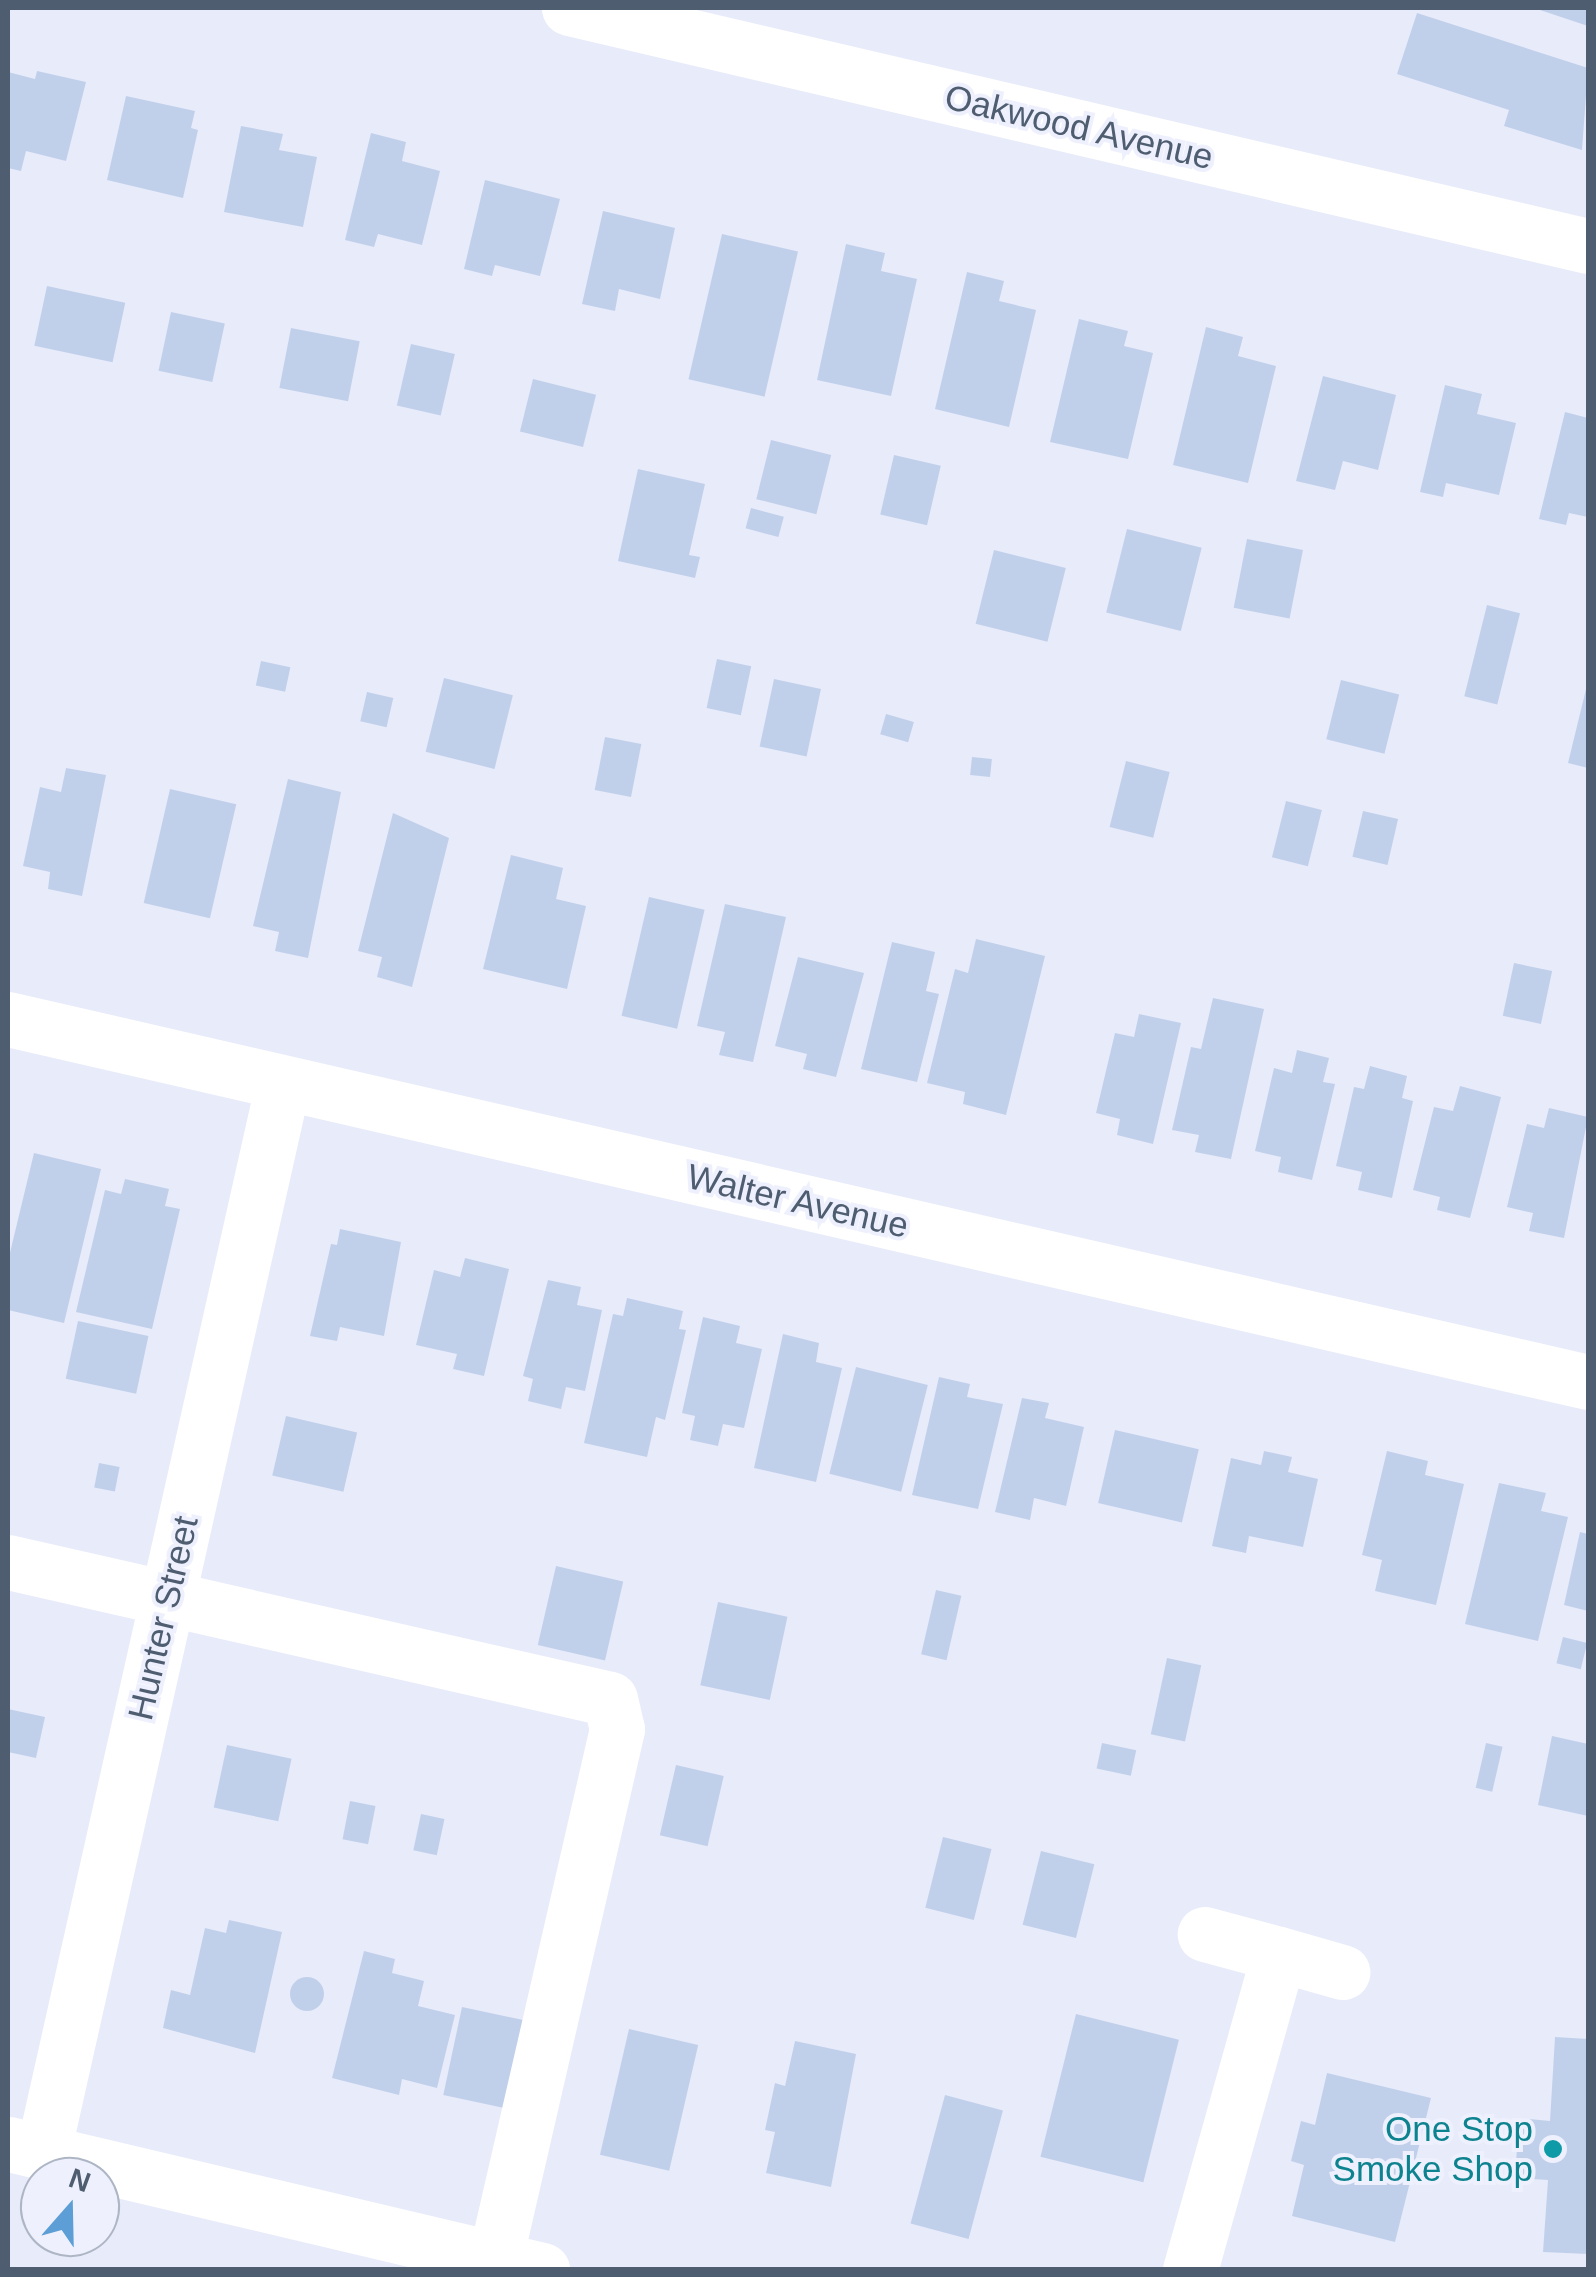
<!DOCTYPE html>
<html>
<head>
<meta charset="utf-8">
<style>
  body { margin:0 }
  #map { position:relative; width:1596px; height:2277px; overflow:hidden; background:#e8ebfa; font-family:Arial,sans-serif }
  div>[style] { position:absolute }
  .building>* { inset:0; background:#c1d0ea; transform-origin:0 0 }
  .round { border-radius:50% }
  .minor>* { height:55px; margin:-27.5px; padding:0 27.5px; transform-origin:27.5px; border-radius:27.5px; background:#fff }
  .dots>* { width:28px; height:28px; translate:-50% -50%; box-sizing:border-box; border:5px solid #eef1fd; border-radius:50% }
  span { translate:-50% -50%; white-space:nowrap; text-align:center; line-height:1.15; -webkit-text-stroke:8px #eef1fd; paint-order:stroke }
  .street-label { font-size:35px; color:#4f5d71 }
  .culture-label { font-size:35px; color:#0d838f }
  .right { translate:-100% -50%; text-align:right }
  .frame { position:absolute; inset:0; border:10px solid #4f5d71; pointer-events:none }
  .north { position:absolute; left:20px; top:2157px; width:100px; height:100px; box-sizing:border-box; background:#eef1fd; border:2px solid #aeb6c5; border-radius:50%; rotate:20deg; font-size:28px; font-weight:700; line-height:40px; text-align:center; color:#4f5d71 }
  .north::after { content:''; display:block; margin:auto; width:35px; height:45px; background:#5c9ed5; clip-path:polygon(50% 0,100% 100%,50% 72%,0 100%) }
</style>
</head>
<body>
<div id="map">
  <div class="building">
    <div style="clip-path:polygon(1534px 8px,1588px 8px,1588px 26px)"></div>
    <div style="clip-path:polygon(1417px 13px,1588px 68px,1582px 150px,1504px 126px,1509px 110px,1397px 74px)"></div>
    <div style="clip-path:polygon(37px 71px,86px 82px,66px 161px,26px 151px,21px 171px,8px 168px,8px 72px,35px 79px)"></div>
    <div style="clip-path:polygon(126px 96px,195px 111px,191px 128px,198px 130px,183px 198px,107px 180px)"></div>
    <div style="clip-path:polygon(241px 126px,283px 134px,279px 150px,317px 157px,303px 227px,224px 212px)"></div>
    <div style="clip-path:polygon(371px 133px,406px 142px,402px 161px,440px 171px,422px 245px,378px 234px,374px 247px,345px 240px)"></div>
    <div style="clip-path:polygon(485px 180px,560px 199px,540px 276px,495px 265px,492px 276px,464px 269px)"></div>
    <div style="clip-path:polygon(603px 211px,675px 228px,660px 299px,619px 289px,615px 311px,582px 304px)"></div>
    <div style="left:722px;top:234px;width:78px;height:149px;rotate:13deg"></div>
    <div style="clip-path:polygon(846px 244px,885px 253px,881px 271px,917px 279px,891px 396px,817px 380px)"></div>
    <div style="clip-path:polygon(967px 272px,1004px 281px,999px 301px,1036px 310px,1009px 427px,935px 409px)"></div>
    <div style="left:47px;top:286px;width:80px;height:61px;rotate:12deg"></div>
    <div style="left:171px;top:312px;width:55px;height:60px;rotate:12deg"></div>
    <div style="clip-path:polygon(1079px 319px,1128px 331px,1124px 346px,1153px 353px,1128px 459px,1050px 442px)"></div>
    <div style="clip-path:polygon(1206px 327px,1243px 337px,1238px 356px,1276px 366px,1248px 483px,1173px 465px)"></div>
    <div style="left:291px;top:328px;width:70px;height:61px;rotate:11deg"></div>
    <div style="left:411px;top:344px;width:45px;height:63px;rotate:13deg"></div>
    <div style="clip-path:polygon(1323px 376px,1396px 395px,1378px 470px,1343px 461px,1335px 490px,1296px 481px)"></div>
    <div style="left:533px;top:379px;width:65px;height:54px;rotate:14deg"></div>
    <div style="clip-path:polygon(1445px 385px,1482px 394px,1477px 414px,1516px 423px,1499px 495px,1446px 483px,1443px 497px,1420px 492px)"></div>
    <div style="clip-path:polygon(1565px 412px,1588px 418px,1588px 517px,1569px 513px,1566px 525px,1539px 519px)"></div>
    <div style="left:771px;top:440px;width:62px;height:61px;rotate:14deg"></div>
    <div style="left:894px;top:455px;width:48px;height:61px;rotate:13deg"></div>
    <div style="clip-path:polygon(638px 469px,705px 484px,689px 555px,700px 557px,695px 578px,618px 561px)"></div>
    <div style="left:751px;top:508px;width:34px;height:21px;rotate:15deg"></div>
    <div style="left:1127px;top:529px;width:77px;height:86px;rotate:14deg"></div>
    <div style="left:1247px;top:539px;width:57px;height:70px;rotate:11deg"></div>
    <div style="left:994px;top:550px;width:74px;height:76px;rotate:14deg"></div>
    <div style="left:1487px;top:605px;width:34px;height:94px;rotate:14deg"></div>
    <div style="left:717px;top:659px;width:35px;height:50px;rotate:12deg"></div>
    <div style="left:261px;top:661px;width:30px;height:25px;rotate:12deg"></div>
    <div style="left:444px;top:678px;width:71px;height:76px;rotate:14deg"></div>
    <div style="left:774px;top:679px;width:48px;height:69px;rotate:12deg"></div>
    <div style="left:1341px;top:680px;width:60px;height:61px;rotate:14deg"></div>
    <div style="clip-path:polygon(1588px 681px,1588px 768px,1568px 763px)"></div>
    <div style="left:367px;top:692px;width:27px;height:30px;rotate:13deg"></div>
    <div style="left:886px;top:714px;width:29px;height:21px;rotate:16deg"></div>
    <div style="left:605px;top:737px;width:37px;height:54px;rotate:11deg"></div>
    <div style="left:972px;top:757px;width:20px;height:18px;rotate:6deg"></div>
    <div style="left:1126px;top:761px;width:45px;height:68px;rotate:14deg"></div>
    <div style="clip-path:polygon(66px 768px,106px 775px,82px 896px,48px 889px,50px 872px,23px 866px,40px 787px,61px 792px)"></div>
    <div style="clip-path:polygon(288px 779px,341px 792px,308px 958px,275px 951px,279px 932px,253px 926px)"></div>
    <div style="left:170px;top:789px;width:68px;height:117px;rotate:13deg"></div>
    <div style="left:1286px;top:801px;width:37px;height:58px;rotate:14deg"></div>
    <div style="left:1363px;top:811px;width:36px;height:47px;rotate:13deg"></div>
    <div style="clip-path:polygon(393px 813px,449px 838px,412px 987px,377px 977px,382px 957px,358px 951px)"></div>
    <div style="clip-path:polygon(511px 855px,563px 868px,556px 899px,586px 906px,567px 989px,483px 969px)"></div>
    <div style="left:649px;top:897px;width:57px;height:122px;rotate:13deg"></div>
    <div style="clip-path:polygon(725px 904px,786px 917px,753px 1062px,719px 1055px,725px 1032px,697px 1026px)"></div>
    <div style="clip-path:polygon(976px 939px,1045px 956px,1006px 1115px,963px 1104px,965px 1092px,927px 1083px,955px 969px,968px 973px)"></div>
    <div style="clip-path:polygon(892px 942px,935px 952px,926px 991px,939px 994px,917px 1082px,861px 1069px)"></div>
    <div style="clip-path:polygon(798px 957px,864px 973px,836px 1077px,803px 1069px,807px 1054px,775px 1046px)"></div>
    <div style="left:1514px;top:963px;width:39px;height:54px;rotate:12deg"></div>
    <div style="clip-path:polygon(1213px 998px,1264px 1009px,1231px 1159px,1195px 1152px,1199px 1135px,1172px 1130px,1191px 1047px,1201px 1049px)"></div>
    <div style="clip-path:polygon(1139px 1014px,1181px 1023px,1153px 1144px,1117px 1135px,1120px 1119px,1096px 1113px,1115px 1033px,1134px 1037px)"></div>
    <div style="clip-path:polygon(1297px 1050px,1329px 1058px,1323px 1082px,1335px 1084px,1312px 1180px,1278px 1172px,1281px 1157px,1255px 1151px,1274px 1068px,1292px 1073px)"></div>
    <div style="clip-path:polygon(1370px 1066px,1407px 1076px,1402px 1098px,1413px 1101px,1392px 1198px,1358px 1190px,1362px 1172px,1336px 1166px,1354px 1087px,1364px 1089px)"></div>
    <div style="clip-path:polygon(1460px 1086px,1501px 1097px,1470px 1218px,1437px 1210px,1440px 1197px,1413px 1190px,1434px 1107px,1453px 1111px)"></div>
    <div style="clip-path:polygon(1549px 1108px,1588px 1117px,1564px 1238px,1529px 1231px,1533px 1213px,1507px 1207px,1527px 1124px,1544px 1128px)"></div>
    <div style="clip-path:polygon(34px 1153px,101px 1169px,64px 1323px,8px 1310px,8px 1261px)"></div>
    <div style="clip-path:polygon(125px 1179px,169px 1189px,165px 1206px,180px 1209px,152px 1329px,76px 1312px,105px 1190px,121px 1194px)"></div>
    <div style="clip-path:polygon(340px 1229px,401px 1242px,384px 1336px,340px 1327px,337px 1341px,310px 1336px,331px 1244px,337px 1245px)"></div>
    <div style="clip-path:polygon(465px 1258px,509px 1269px,484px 1376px,453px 1369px,457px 1354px,416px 1345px,434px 1270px,460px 1277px)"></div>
    <div style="clip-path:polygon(548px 1280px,581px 1287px,577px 1305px,602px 1310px,585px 1391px,566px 1387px,561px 1409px,528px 1401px,533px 1379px,523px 1376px)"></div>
    <div style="clip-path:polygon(627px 1298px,683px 1311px,679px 1329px,686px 1330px,665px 1420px,656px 1417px,647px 1457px,584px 1443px,613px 1314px,623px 1316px)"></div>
    <div style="clip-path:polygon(703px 1317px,740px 1326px,736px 1343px,762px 1349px,744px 1428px,723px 1424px,718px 1446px,690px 1440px,695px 1416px,682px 1413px)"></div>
    <div style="left:78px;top:1321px;width:72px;height:59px;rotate:12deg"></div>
    <div style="clip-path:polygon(783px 1334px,819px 1343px,816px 1362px,842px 1368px,816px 1482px,754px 1468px)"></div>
    <div style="left:856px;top:1367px;width:74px;height:110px;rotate:14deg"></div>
    <div style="clip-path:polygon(939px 1377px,970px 1384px,967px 1397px,1003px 1404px,978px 1509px,912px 1495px)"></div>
    <div style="clip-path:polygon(1022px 1398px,1049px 1403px,1045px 1418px,1084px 1427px,1066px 1506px,1034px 1498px,1030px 1520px,995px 1512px)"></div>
    <div style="left:286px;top:1416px;width:73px;height:61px;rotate:13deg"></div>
    <div style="left:1115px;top:1430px;width:86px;height:75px;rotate:13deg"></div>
    <div style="clip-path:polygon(1264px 1451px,1292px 1457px,1288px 1472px,1318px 1479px,1303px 1547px,1249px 1536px,1246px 1553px,1212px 1546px,1231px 1458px,1261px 1465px)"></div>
    <div style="clip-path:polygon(1387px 1451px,1428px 1461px,1425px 1475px,1464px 1484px,1436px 1605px,1375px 1591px,1382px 1560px,1362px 1555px)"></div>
    <div style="left:99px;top:1463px;width:21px;height:25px;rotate:11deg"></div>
    <div style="clip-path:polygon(1499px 1483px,1546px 1493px,1541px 1511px,1568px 1517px,1538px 1641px,1465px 1624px)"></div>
    <div style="clip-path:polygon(1580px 1532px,1588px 1534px,1588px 1611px,1564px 1605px)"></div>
    <div style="left:556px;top:1566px;width:69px;height:81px;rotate:13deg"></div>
    <div style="left:936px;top:1590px;width:26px;height:66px;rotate:13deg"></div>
    <div style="left:718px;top:1602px;width:71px;height:85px;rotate:12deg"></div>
    <div style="left:1563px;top:1637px;width:25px;height:27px;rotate:14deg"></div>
    <div style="left:1167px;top:1658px;width:35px;height:78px;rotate:12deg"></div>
    <div style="clip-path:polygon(8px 1709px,45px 1717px,36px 1758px,8px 1752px)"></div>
    <div style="clip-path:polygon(1552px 1736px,1588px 1744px,1588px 1816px,1538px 1805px)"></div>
    <div style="left:1102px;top:1743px;width:35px;height:26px;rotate:12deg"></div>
    <div style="left:1486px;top:1743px;width:17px;height:46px;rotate:13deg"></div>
    <div style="left:227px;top:1745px;width:66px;height:64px;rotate:12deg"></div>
    <div style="left:676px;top:1765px;width:49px;height:72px;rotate:13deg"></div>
    <div style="left:350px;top:1801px;width:26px;height:39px;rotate:11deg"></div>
    <div style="left:421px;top:1814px;width:24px;height:37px;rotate:12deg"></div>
    <div style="left:943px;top:1837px;width:50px;height:73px;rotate:14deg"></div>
    <div style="left:1041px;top:1851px;width:55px;height:76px;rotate:14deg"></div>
    <div style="clip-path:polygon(229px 1920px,282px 1932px,255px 2053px,163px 2028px,171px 1990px,190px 1995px,205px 1928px,226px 1933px)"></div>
    <div style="clip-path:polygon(364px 1951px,395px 1959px,392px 1973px,424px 1981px,418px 2006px,455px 2015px,437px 2088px,402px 2079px,399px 2095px,332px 2078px)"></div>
    <div class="round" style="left:290px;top:1977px;width:34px;height:34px"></div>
    <div style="left:462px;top:2007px;width:70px;height:90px;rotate:12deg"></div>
    <div style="left:1076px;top:2014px;width:106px;height:147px;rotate:14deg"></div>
    <div style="left:629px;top:2029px;width:71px;height:129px;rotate:13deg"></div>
    <div style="clip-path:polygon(1555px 2037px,1588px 2039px,1588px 2254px,1543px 2252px,1548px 2180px,1515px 2178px,1519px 2118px,1550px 2121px)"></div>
    <div style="clip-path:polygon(795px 2041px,856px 2054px,831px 2187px,766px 2173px,775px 2132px,765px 2130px,775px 2083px,785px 2086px)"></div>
    <div style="clip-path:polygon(1327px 2073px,1431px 2098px,1395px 2242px,1292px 2216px,1304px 2165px,1291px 2161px,1301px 2121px,1315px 2125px)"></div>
    <div style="left:945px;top:2095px;width:60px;height:133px;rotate:15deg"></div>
  </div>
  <div class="minor">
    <div style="left:569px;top:8px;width:1046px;rotate:13.15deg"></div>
    <div style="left:8px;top:1019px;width:1621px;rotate:12.94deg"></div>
    <div style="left:8px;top:1562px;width:617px;rotate:12.82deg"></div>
    <div style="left:610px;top:1699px;width:31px;rotate:77deg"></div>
    <div style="left:617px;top:1729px;width:544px;rotate:102.96deg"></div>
    <div style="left:1279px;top:1954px;width:66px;rotate:15.9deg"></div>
    <div style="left:9px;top:2144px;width:548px;rotate:13.3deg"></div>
    <div style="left:43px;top:2152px;width:1096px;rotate:-77.35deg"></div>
    <div style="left:1190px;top:2270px;width:328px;rotate:-74.3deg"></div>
    <div style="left:1279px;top:1954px;width:77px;rotate:-164.9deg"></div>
  </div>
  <div class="dots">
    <div style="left:1553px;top:2149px;background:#0f9aa8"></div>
  </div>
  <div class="street-label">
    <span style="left:1079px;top:127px;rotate:13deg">Oakwood Avenue</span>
    <span style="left:798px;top:1201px;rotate:13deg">Walter Avenue</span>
    <span style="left:163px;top:1618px;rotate:-77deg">Hunter Street</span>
  </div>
  <div class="culture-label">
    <span class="right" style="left:1533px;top:2149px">One Stop<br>Smoke Shop</span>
  </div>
  <div class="frame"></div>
  <div class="north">N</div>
</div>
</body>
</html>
